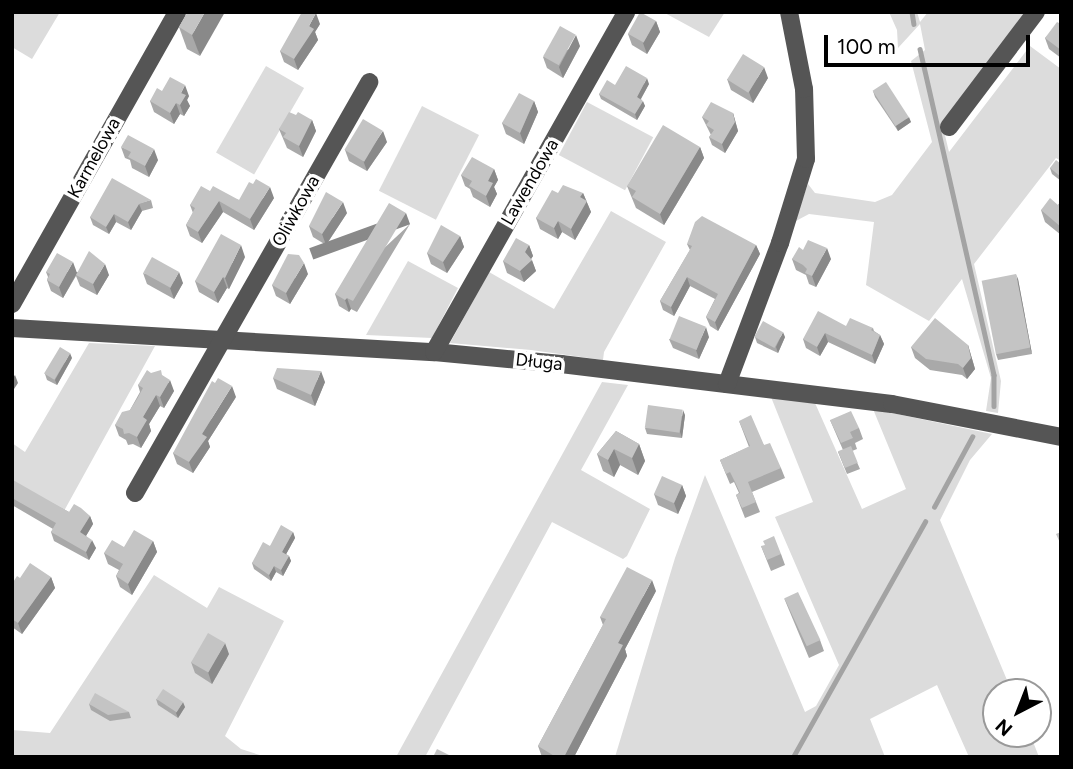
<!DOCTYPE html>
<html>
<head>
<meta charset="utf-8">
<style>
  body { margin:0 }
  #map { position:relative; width:1073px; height:769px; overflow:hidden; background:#fff; font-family:Figtree,sans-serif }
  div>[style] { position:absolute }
  .green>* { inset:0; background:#dcdcdc; transform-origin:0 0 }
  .stream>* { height:4.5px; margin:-2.25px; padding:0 2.25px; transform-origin:2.25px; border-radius:2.25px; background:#a3a3a3 }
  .minor>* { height:18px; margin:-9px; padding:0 9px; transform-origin:9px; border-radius:9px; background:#555 }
  .wall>* { inset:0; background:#a9a9a9 }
  .shaded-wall>* { inset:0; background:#898989; transform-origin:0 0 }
  .building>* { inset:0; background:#c4c4c4; transform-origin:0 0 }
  span { translate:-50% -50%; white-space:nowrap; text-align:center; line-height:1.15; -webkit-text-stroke:7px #fff; paint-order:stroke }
  .street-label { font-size:18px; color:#000 }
  .frame { position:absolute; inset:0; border:14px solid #000; pointer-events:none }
  .north { position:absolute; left:982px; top:678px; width:70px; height:70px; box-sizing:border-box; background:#fff; border:2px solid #999; border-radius:50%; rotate:222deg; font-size:19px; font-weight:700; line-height:28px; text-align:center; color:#000 }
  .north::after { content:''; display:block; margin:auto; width:24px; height:32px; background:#000; clip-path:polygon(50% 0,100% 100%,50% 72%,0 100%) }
  .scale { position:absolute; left:824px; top:35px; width:206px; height:32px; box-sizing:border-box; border:4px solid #000; border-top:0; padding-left:9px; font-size:21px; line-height:24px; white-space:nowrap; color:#000; -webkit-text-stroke:5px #fff; paint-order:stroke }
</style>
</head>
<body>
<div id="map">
  <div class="green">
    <div style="clip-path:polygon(12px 12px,60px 12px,32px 59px,12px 47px)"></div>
    <div style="clip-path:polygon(663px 12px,725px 12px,709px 37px)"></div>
    <div style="clip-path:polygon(889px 12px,917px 12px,920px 22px,928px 12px,1030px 12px,943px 127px,949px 152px,1030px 46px,1061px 69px,1061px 161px,1056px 158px,974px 264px,1001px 381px,998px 413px,986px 411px,991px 378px,962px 279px,929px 321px,866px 285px,874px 222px,809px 214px,794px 222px,808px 184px,815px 193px,875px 202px,892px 195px,932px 142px,911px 61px,925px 50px,920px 24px,898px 48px,897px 30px)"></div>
    <div style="left:266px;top:66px;width:44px;height:100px;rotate:30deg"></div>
    <div style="left:587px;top:102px;width:75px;height:60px;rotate:28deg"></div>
    <div style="left:422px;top:106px;width:64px;height:95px;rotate:27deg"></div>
    <div style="clip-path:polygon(611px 211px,666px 242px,604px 352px,603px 360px,531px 350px,450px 343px,489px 272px,554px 309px)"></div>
    <div style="clip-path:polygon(408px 261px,458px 288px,432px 338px,366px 335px)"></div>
    <div style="clip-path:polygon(89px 343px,155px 346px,64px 511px,12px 482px,12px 443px,25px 452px)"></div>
    <div style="clip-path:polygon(602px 382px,628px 385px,581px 470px,650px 509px,627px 556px,623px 559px,552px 522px,425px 757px,396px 757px)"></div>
    <div style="clip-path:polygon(771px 397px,815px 403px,862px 509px,906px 489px,873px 409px,992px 434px,970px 460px,940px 520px,1012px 692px,996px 692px,996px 734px,1030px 734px,1039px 757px,969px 757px,937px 685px,870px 719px,885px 757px,615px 757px,675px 558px,705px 475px,805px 712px,816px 706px,839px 665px,775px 517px,813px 502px)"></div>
    <div style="clip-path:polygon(154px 575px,207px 608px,219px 587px,284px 621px,225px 736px,241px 749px,266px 757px,12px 757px,12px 730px,50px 733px)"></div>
  </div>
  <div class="stream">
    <div style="left:912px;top:12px;width:12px;rotate:81deg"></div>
    <div style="left:920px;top:49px;width:334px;rotate:77.2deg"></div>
    <div style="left:994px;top:375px;width:31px;rotate:90deg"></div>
    <div style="left:934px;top:507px;width:80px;rotate:-61.5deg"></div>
    <div style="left:793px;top:757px;width:270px;rotate:-60.7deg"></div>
  </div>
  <div class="minor">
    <div style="left:949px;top:127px;width:144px;rotate:-52.9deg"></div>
    <div style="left:12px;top:304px;width:335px;rotate:-60.5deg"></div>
    <div style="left:12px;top:328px;width:423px;rotate:3.3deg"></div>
    <div style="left:434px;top:352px;width:128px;rotate:5.4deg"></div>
    <div style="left:561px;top:364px;width:333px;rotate:6.9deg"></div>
    <div style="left:892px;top:404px;width:172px;rotate:11deg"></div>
    <div style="left:434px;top:352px;width:390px;rotate:-60.5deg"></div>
    <div style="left:727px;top:384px;width:151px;rotate:-69.4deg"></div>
    <div style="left:780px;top:243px;width:88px;rotate:-72.8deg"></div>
    <div style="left:806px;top:159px;width:70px;rotate:-91.6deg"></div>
    <div style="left:804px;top:89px;width:78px;rotate:-101deg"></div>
    <div style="left:135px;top:493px;width:473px;rotate:-60.3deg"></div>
  </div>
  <div class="wall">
    <div style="clip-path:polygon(188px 12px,200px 56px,187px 49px,179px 27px)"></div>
    <div style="clip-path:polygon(656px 21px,660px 32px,647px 54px,632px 45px,628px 34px)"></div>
    <div style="clip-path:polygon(320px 24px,315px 32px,318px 40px,298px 70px,284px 62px,280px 51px)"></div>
    <div style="clip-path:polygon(1061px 24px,1061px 58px,1049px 49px,1045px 38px)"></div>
    <div style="clip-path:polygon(580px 46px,563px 78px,547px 68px,543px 57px)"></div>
    <div style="clip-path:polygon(768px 78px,753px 103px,731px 90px,727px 79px)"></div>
    <div style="clip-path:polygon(649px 84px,641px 99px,645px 106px,637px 120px,601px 99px,599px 94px,615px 85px)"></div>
    <div style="clip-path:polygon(162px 91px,189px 96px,187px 100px,190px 106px,184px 116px,180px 114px,174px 124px,154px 112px,150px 101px)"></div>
    <div style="clip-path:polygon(873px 91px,911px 122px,898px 131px,875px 97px)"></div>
    <div style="clip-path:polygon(534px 101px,538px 112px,524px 144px,506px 134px,502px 123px)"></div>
    <div style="clip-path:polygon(733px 113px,738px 131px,725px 153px,712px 145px,709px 137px,711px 135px,702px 117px)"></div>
    <div style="clip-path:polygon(296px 115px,312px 120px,316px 131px,303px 157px,287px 148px,279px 129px)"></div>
    <div style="clip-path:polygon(387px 142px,367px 171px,349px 161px,345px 150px)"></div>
    <div style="clip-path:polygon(121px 147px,158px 160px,149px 177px,132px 168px,130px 160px,125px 158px)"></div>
    <div style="clip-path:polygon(700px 147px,704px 158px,664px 225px,636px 208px,627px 186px)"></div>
    <div style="clip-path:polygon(1061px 164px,1061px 181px,1052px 174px,1050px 168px)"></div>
    <div style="clip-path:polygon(494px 169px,498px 180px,494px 187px,497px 194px,490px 207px,473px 197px,470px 189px,465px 186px,461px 175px)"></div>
    <div style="clip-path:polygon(210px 191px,239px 200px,274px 198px,254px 230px,223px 212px,202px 243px,190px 236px,186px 225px,193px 213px,190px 205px)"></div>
    <div style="clip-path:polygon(558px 193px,583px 193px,591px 212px,575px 240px,562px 232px,558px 239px,540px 229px,536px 218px)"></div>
    <div style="clip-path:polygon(151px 200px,153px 208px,142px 211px,131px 230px,116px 222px,109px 234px,93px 225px,90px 217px)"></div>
    <div style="clip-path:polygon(1061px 201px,1061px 235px,1045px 222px,1041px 210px,1058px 205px)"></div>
    <div style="clip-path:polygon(347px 213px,326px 245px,313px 237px,309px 226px)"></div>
    <div style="clip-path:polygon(410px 224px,357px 312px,351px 309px,349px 312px,339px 306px,335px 294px)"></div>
    <div style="clip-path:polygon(460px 236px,464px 247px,447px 273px,431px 264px,427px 253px)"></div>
    <div style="clip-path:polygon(687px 244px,756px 245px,760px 254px,718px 331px,710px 326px,706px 317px,715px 299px,690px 286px,674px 316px,663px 310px,660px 301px,690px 250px)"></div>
    <div style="clip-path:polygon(529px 245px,533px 256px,531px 259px,536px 271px,524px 282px,507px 273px,503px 261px)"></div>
    <div style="clip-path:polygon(803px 250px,831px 259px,816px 287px,809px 284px,806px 275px,796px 270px,792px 259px)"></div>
    <div style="clip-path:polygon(245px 257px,229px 289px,227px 288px,218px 303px,199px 292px,195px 281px)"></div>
    <div style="clip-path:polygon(46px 272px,77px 272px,109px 275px,97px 295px,80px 286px,76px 276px,63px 298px,51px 291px,47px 280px,48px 277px)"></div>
    <div style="clip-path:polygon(143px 273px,183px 283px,174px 299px,147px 284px)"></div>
    <div style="clip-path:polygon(308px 274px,290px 304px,276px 296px,272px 285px)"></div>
    <div style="clip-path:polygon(1018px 279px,1032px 354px,998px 360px,996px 354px)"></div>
    <div style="clip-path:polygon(846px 326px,873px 328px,874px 331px,880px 335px,884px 344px,875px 364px,828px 342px,820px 356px,806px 348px,803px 339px)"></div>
    <div style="clip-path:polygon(709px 337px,699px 359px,673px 348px,669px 339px)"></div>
    <div style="clip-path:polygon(755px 337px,785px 337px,778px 353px,757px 343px)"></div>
    <div style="clip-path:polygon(968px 345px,975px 369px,967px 379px,962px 375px,930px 370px,915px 358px,911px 347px)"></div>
    <div style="clip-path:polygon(72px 358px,57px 385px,47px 380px,45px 374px)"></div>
    <div style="clip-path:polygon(151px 373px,163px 376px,174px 391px,164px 408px,160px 406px,149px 424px,151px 431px,141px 448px,133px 444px,128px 445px,126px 440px,119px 436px,115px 425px,130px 410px,140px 392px,138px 385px)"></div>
    <div style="clip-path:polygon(273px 378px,325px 382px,315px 406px,277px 389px)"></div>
    <div style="clip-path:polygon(236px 397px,208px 441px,210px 447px,193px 473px,177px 464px,173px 453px)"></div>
    <div style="clip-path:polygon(685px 415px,682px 438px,647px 434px,645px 428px)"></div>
    <div style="clip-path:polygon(830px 420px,859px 428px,863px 439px,855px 443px,857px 449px,852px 451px,860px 469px,847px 474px,838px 452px,843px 450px)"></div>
    <div style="clip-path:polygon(739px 421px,764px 445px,781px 468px,785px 478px,752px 492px,760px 512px,745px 518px,736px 495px,739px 493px,734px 482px,730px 484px,720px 460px,749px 447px)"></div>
    <div style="clip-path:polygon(616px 431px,639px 444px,645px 461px,638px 475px,620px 465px,614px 477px,603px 471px,597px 454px)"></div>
    <div style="clip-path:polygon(12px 482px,69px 512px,90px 516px,93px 524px,86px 536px,96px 548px,89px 560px,54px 541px,51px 532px,53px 529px,12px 505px)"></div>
    <div style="clip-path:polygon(682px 485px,686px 496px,678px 514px,658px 505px,654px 494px)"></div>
    <div style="clip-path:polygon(293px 532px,295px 538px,286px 554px,289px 556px,291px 561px,283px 576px,276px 572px,271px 581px,254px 569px,252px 563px,270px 546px)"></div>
    <div style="clip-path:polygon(153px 541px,157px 552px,132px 595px,120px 587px,116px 576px,119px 570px,108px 564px,104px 553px,124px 547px)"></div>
    <div style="clip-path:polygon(761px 546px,781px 554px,785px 565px,771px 571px)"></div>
    <div style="clip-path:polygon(51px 577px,55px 588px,22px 634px,12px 627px,12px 584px,20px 578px)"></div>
    <div style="clip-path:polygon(656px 591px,625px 649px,627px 656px,574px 757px,542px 757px,538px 746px,603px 625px,600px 617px)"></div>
    <div style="clip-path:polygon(784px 598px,820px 640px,824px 651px,809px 658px)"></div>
    <div style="clip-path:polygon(229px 654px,212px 684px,195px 673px,191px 662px)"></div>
    <div style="clip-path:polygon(156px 699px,185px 707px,178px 718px,158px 705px)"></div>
    <div style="clip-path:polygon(89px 704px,129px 712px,131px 718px,110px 721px,91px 710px)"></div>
  </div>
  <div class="shaded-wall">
    <div style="clip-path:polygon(205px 12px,225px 12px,200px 56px,192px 35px)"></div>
    <div style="clip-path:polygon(316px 13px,320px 24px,315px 32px,318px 40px,298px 70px,294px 59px,309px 26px)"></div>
    <div style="clip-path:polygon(656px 21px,660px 32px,647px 54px,643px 43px)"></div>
    <div style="clip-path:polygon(576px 35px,580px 46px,563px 78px,559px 67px)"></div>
    <div style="clip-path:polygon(764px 67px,768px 78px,753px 103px,749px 92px)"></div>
    <div style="clip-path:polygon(647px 78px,649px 84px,639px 102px,637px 97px)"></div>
    <div style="clip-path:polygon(185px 85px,189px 96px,187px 100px,190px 106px,184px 116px,180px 105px,181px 93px)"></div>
    <div style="clip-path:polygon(534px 101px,538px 112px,524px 144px,520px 133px)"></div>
    <div style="clip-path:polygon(643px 101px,645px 106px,637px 120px,635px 114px)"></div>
    <div style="clip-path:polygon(176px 103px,180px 114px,174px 124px,170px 113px)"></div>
    <div style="clip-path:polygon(733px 113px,738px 131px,725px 153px,722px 144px)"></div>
    <div style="clip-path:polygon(909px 117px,911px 122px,898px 131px,896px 126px)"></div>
    <div style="clip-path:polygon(312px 120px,316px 131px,303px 157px,299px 146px)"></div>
    <div style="clip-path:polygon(383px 131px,387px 142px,367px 171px,363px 160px)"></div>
    <div style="clip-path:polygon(700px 147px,704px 158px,664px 225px,660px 214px)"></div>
    <div style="clip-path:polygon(154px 149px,158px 160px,149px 177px,145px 166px)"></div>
    <div style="clip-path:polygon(494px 169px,498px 180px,494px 187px,497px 194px,490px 207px,486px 196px,488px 181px)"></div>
    <div style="clip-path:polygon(270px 187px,274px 198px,254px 230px,250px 219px)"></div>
    <div style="clip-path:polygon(583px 193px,591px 212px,575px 240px,571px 229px,580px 197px)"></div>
    <div style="clip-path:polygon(219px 201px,223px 212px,202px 243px,198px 232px)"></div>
    <div style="clip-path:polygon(343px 202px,347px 213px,326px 245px,322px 234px)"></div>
    <div style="clip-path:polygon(139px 204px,142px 211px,131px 230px,128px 222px)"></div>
    <div style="left:406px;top:213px;width:12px;height:103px;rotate:70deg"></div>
    <div style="clip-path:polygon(114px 214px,116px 222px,109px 234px,106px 227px)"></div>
    <div style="clip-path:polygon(558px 221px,562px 232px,558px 239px,554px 228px)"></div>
    <div style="clip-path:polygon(460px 236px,464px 247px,447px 273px,443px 262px)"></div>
    <div style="clip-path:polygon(241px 245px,245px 257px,229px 289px,225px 278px)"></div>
    <div style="clip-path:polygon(529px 245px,533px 256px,529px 262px,532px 260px,536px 271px,524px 282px,520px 271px,525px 252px)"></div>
    <div style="clip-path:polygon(756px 245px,760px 254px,718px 331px,715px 322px)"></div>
    <div style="clip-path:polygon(827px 248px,831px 259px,816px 287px,812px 276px)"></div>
    <div style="clip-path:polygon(73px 262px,77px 273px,63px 298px,59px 287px)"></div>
    <div style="clip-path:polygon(304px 263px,308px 274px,290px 304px,286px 293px)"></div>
    <div style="clip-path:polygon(105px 264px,109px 275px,97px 295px,93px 284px)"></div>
    <div style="clip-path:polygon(179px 272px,183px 283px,174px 299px,170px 288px)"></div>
    <div style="clip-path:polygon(1016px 274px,1018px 279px,1032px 354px,1030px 348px)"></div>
    <div style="clip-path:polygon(223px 277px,227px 288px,218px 303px,214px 292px)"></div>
    <div style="clip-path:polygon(687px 277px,690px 286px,674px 316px,671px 307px)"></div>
    <div style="clip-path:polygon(347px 298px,351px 309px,349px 312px,345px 300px)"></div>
    <div style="clip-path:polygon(706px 327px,709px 337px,699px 359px,696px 350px)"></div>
    <div style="clip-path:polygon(783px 332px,785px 337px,778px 353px,776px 347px)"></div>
    <div style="clip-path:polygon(825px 333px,828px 342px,820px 356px,817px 347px)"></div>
    <div style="clip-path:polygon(880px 335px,884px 344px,875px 364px,872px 355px)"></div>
    <div style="clip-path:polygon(968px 345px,975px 369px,967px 379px,963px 368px)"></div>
    <div style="clip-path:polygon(70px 353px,72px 358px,57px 385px,55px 380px)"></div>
    <div style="clip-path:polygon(321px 371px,325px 382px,315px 406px,311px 395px)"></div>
    <div style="clip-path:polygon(15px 375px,18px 383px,12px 392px,12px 379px)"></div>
    <div style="clip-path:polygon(170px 380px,174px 391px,164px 408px,160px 397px)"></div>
    <div style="clip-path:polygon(232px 386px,236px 397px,208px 441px,210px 447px,193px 473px,189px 462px,202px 434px)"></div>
    <div style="clip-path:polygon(156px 395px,160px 406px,149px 424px,151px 431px,141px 448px,137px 437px,143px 417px)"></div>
    <div style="clip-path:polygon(683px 410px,685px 415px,682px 438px,680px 432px)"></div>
    <div style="clip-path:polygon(639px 444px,645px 461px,638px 475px,632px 458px)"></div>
    <div style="clip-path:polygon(614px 449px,620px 465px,614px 477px,608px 460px)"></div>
    <div style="clip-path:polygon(682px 485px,686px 496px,678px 514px,674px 503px)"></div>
    <div style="clip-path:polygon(90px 516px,93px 524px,83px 541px,80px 532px)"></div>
    <div style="clip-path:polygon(293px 532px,295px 538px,284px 558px,282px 552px)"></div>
    <div style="clip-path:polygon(92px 540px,96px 548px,89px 560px,86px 552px)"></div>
    <div style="clip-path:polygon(153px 541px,157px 552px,132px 595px,128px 584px)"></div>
    <div style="clip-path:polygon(289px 556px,291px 561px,283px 576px,281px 570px)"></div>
    <div style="clip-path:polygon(274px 566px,276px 572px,271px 581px,269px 575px)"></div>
    <div style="clip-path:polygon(51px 577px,55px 588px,22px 634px,18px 623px)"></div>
    <div style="clip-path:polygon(652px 580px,656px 591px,625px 649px,627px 656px,574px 757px,564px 757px,618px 643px)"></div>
    <div style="clip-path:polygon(225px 643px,229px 654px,212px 684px,208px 672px)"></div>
    <div style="clip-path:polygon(183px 702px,185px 707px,178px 718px,176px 713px)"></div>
  </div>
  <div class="building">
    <div style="clip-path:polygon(188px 12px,205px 12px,192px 35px,179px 27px)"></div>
    <div style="clip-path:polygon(302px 12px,316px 13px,309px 26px,314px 29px,294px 59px,280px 51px)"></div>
    <div style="left:640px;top:12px;width:18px;height:25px;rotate:29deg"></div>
    <div style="clip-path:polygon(1057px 22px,1061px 24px,1061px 50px,1045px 38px)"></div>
    <div style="left:560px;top:26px;width:18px;height:35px;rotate:29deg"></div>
    <div style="left:743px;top:54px;width:25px;height:30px;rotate:32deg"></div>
    <div style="clip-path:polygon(626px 66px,647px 78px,637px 97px,643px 101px,635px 114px,599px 94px,607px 80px,615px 85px)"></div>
    <div style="clip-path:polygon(170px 77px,185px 85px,181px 93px,186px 95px,180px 105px,176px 103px,170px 113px,150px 101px,157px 88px,162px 91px)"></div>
    <div style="left:886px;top:82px;width:42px;height:16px;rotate:57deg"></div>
    <div style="clip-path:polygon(519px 93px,534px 101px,520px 133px,502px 123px)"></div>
    <div style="clip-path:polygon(711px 102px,733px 113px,735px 122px,722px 144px,709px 137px,714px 130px,706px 125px,709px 121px,702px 117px)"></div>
    <div style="clip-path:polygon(289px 112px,296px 115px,298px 112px,312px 120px,299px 146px,283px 137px,286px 133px,279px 129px)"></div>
    <div style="left:363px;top:119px;width:23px;height:36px;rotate:31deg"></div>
    <div style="clip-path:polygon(663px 125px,700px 147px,660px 214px,632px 197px,636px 191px,627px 186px)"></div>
    <div style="clip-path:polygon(128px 135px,154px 149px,145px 166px,128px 157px,131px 152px,121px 147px)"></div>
    <div style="clip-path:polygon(472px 157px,494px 169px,488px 181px,493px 183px,486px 196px,469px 186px,472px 181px,461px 175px)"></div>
    <div style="clip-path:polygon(1056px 160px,1061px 164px,1061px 177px,1050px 168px)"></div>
    <div style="clip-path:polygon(112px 178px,151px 200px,139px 204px,128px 222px,114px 214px,106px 227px,90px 217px)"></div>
    <div style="clip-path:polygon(256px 179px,270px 187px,250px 219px,219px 201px,198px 232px,186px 225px,195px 208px,190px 205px,201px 186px,210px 191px,213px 186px,239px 200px,249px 182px,253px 184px)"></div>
    <div style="clip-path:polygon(563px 185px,583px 193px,580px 197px,587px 201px,571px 229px,558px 221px,554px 228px,536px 218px,552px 190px,558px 193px)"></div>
    <div style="clip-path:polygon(326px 192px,343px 202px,322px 234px,309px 226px)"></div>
    <div style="clip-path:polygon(1050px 198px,1058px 205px,1061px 201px,1061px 227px,1041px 210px)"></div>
    <div style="clip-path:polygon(389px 203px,406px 213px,353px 301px,347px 298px,345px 300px,335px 294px)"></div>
    <div style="clip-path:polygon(702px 216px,756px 245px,715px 322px,706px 317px,718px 294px,687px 277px,671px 307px,660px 301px,692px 246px,687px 244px,695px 222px)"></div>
    <div style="clip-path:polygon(441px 225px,460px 236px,443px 262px,427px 253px)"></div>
    <div style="clip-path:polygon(221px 234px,241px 245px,225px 278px,223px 277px,214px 292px,195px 281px)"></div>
    <div style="clip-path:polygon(516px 238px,529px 245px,525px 252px,532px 260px,520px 271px,503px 261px)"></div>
    <div style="clip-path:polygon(808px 240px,827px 248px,812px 276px,805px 273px,807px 269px,803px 265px,792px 259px,799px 247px,803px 250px)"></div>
    <div style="clip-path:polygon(89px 251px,105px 264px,93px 284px,76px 275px)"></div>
    <div style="clip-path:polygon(57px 253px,73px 262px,59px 287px,47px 280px,50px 274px,46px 272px)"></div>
    <div style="clip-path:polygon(288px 254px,299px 255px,304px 263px,286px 293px,272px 285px)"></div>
    <div style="left:152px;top:257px;width:31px;height:18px;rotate:29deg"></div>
    <div style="left:1016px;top:274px;width:75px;height:35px;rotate:79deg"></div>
    <div style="clip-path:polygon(818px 311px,846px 326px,850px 318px,873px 328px,871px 330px,880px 335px,872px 355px,825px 333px,817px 347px,803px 339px)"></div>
    <div style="left:679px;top:316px;width:29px;height:25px;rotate:22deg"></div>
    <div style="clip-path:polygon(935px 318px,968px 345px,971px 358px,963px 368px,958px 364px,926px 359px,911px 347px)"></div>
    <div style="left:763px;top:321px;width:23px;height:18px;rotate:29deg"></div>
    <div style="left:60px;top:347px;width:12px;height:31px;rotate:31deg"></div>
    <div style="clip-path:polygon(277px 368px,321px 371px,311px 395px,273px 378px)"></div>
    <div style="clip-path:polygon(147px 370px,151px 373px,161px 370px,162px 375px,170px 380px,160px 397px,156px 395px,143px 417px,147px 420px,137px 437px,129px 433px,124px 434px,123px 429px,115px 425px,122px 412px,130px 410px,137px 399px,143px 388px,138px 385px)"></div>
    <div style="clip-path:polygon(218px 378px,232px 386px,202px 434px,207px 437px,189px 462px,173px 453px,212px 381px,215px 383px)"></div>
    <div style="left:648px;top:405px;width:35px;height:23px;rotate:8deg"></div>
    <div style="clip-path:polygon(851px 411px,859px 428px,850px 432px,853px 438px,841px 443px,830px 420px)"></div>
    <div style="clip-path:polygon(751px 415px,764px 445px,770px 443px,781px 468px,748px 482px,756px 502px,742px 508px,736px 495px,740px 493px,735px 482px,730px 472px,726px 474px,720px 460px,750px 446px,739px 421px)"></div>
    <div style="clip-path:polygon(616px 431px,639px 444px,632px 458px,614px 449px,608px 460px,597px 454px)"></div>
    <div style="left:851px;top:446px;width:18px;height:14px;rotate:68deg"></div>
    <div style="left:662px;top:476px;width:22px;height:20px;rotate:24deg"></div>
    <div style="clip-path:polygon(13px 480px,69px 512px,74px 504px,81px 508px,90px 516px,80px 532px,92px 540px,86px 552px,51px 532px,56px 523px,12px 498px,12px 482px)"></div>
    <div style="clip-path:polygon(281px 525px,293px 532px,282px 552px,289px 556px,281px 570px,274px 566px,269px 575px,252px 563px,263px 542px,270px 546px)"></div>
    <div style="clip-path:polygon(134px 530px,153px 541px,128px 584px,116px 576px,123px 564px,104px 553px,112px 540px,124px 547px)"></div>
    <div style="clip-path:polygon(1061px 532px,1061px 545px,1056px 534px)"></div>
    <div style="clip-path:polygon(774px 536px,781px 554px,767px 560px,761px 546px,765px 545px,763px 541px)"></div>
    <div style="clip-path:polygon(30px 563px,51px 577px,18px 623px,12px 619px,12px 584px,17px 576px,20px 578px)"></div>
    <div style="clip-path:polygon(627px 567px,652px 580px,618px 643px,623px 645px,564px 757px,556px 757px,538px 746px,606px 619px,600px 617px)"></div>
    <div style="left:798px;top:592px;width:53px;height:15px;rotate:65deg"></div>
    <div style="left:208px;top:633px;width:20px;height:34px;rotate:30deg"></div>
    <div style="left:163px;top:689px;width:24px;height:12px;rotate:33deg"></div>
    <div style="clip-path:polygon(95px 693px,129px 712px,108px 715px,89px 704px)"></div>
    <div style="clip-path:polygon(437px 749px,453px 757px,433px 757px)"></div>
  </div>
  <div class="street-label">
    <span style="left:94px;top:158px;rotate:-61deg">Karmelowa</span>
    <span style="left:530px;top:182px;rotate:-60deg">Lawendowa</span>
    <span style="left:296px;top:211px;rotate:-61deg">Oliwkowa</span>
    <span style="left:539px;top:362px;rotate:6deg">Długa</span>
  </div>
  <div class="frame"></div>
  <div class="north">N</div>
  <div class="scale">100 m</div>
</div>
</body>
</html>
